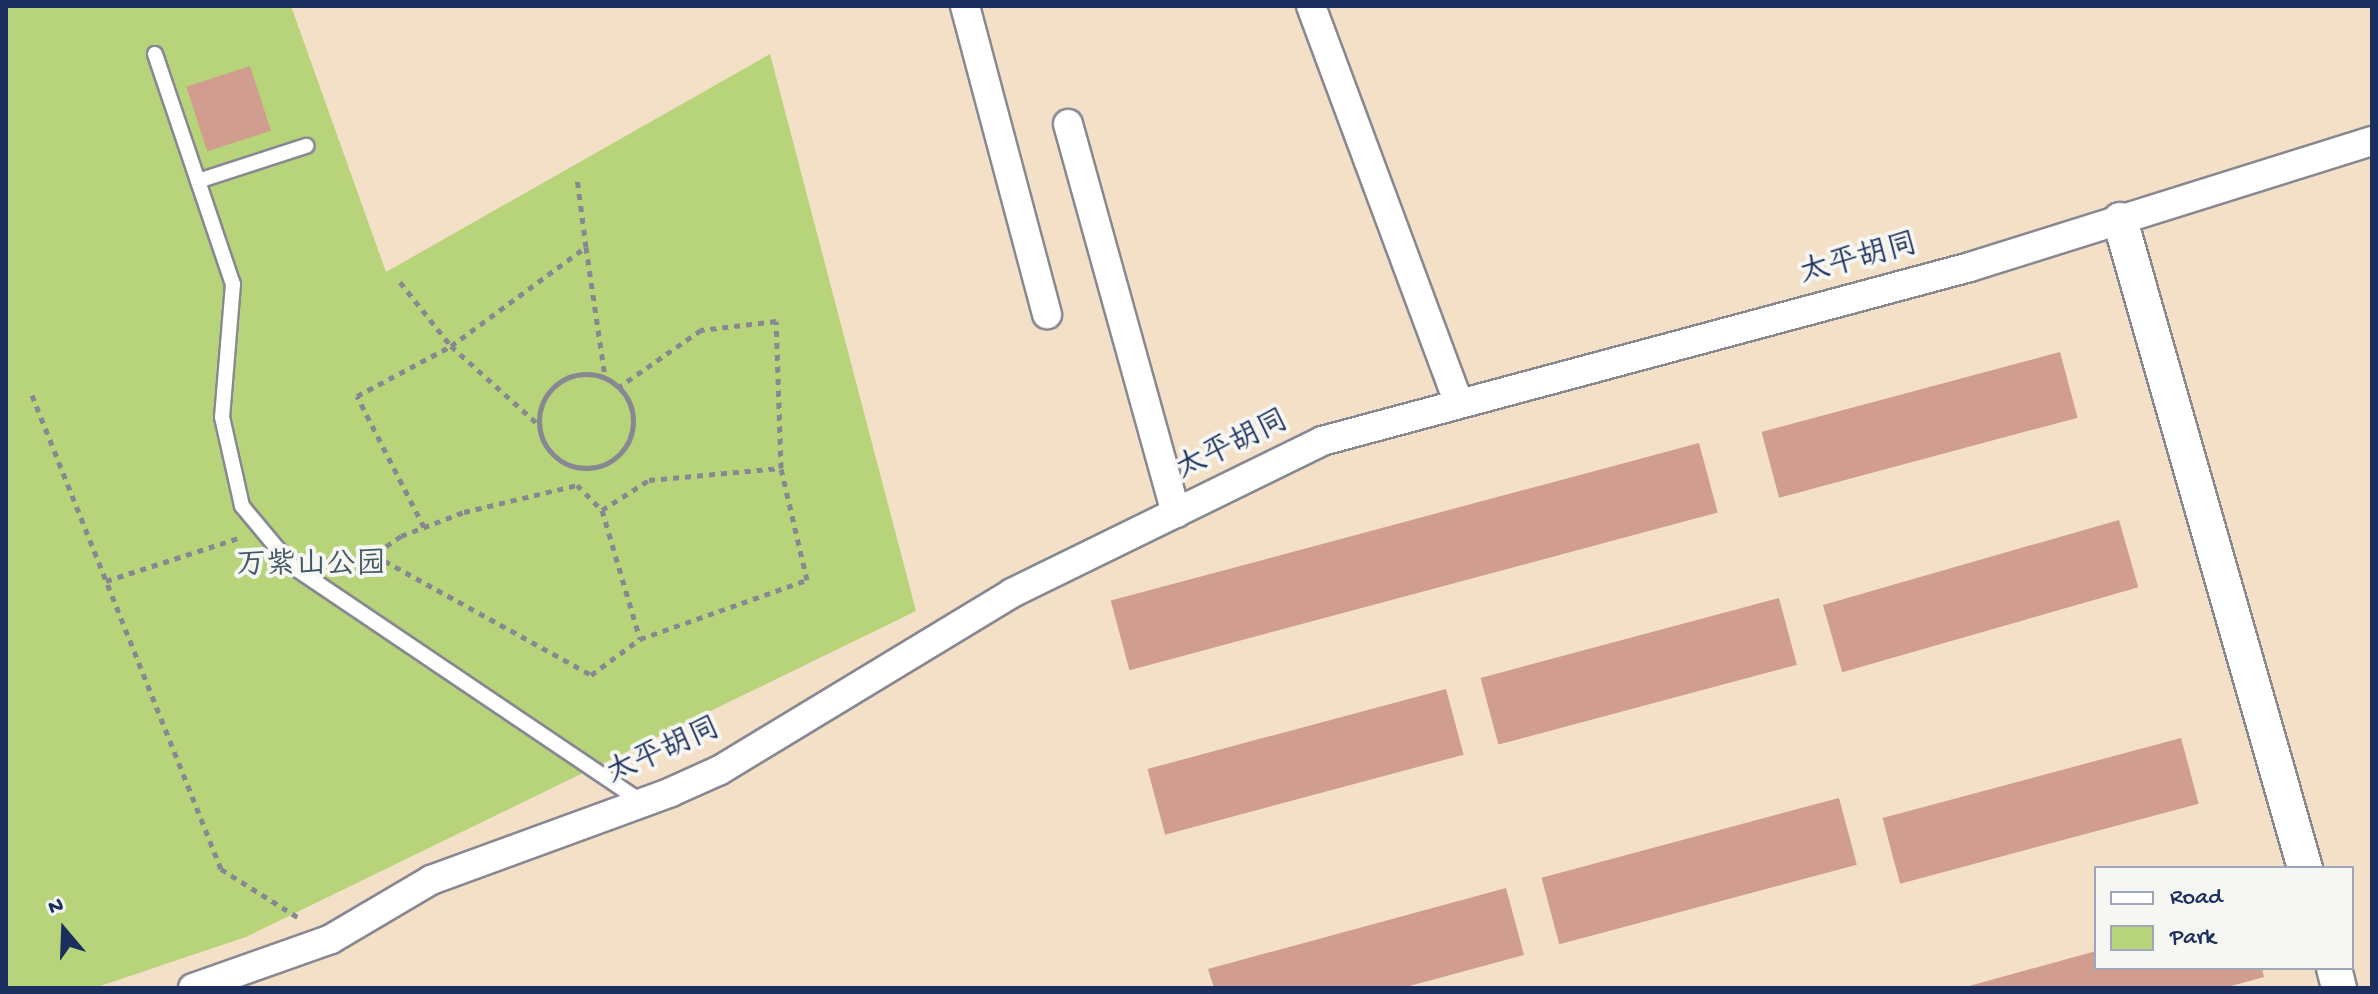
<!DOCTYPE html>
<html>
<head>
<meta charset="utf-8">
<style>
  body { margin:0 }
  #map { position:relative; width:2378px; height:994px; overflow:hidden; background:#f3e0c7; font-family:"Gochi Hand","LXGW WenKai TC",sans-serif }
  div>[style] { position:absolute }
  .green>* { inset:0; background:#b7d47a }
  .building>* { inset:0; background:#d09d8e; transform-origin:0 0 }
  .path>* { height:5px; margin-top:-2.5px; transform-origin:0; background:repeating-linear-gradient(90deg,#878892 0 6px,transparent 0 12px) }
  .path>.ring { margin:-2.5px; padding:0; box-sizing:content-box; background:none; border:5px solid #878892; border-radius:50% }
  .roads { filter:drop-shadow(2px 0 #878892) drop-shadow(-2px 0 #878892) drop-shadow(0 2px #878892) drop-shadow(0 -2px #878892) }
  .service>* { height:14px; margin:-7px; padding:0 7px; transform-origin:7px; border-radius:7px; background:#fff }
  .minor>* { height:28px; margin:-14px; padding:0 14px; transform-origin:14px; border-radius:14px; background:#fff }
  .tertiary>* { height:34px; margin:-17px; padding:0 17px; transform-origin:17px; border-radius:17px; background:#fff }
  span { translate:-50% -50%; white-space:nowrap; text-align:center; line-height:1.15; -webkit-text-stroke:8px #f6f6f2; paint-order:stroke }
  .street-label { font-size:30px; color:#1b2f5e }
  .park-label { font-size:30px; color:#425865 }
  .frame { position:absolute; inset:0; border:8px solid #1b2f5e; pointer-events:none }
  .legend { position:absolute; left:2094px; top:866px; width:260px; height:104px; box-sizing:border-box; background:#f6f6f2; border:2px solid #9ea6b7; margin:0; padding:10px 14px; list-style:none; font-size:24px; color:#1b2f5e }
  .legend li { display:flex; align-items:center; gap:16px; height:40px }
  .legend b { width:40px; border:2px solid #9ea6b7 }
  .north { position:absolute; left:24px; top:890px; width:80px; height:80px; -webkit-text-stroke:6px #f6f6f2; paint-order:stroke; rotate:341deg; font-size:22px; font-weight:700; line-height:32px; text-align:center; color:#1b2f5e }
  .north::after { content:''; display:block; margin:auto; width:28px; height:36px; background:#1b2f5e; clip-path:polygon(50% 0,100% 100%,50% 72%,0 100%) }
</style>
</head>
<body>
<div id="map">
  <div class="green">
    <div style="clip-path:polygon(6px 6px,291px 6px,386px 272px,770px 54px,916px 611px,246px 937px,94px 988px,6px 988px)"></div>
  </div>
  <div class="building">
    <div style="left:250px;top:66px;width:68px;height:67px;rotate:72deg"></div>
    <div style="left:2060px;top:352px;width:68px;height:309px;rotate:75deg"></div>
    <div style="left:1699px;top:443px;width:72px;height:609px;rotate:75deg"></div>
    <div style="left:2119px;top:520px;width:70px;height:308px;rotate:74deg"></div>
    <div style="left:1779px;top:598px;width:69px;height:309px;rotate:75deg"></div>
    <div style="left:1446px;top:689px;width:68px;height:309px;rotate:75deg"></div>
    <div style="left:2181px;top:738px;width:68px;height:309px;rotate:75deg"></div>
    <div style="left:1839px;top:798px;width:69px;height:308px;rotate:75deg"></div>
    <div style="clip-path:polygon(1506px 888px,1524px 955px,1402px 988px,1214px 988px,1208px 969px)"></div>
    <div style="clip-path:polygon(2096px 951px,2096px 968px,2262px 968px,2264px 977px,2224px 988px,1962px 988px)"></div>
  </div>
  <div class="path">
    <div style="left:586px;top:247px;width:132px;rotate:81.7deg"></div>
    <div style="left:400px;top:282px;width:82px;rotate:51.4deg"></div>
    <div style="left:451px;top:346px;width:167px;rotate:-36.3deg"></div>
    <div style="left:586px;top:247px;width:70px;rotate:-97.4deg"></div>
    <div class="ring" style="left:539px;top:374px;width:89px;height:89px"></div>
    <div style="left:32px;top:395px;width:510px;rotate:68.26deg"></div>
    <div style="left:221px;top:869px;width:92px;rotate:32.1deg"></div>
    <div style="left:602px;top:510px;width:56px;rotate:-32.6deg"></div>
    <div style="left:649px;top:480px;width:133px;rotate:-5.2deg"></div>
    <div style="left:424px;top:527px;width:147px;rotate:-117.1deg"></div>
    <div style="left:357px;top:396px;width:106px;rotate:-28deg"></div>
    <div style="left:451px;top:346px;width:118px;rotate:41.9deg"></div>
    <div style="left:374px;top:555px;width:248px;rotate:28.9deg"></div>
    <div style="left:591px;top:675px;width:61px;rotate:-36.3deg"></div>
    <div style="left:640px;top:639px;width:177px;rotate:-19.5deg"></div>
    <div style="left:807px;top:580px;width:115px;rotate:-103.1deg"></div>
    <div style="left:781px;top:468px;width:147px;rotate:-91.9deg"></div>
    <div style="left:776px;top:321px;width:76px;rotate:173.2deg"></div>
    <div style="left:701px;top:330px;width:100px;rotate:145.2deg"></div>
    <div style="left:347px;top:574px;width:66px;rotate:-35.1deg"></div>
    <div style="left:401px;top:536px;width:67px;rotate:-20.9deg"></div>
    <div style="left:464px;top:512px;width:116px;rotate:-13.4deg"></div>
    <div style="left:577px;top:485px;width:35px;rotate:45deg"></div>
    <div style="left:602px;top:510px;width:134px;rotate:73.6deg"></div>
    <div style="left:106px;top:581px;width:139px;rotate:-18deg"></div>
  </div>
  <div class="roads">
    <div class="service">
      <div style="left:155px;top:54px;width:243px;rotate:71.3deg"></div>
      <div style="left:233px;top:284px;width:133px;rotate:94.7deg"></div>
      <div style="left:222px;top:417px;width:91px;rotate:77.3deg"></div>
      <div style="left:242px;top:506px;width:78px;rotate:50.2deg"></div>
      <div style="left:292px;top:566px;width:422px;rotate:34deg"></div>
      <div style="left:198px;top:181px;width:114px;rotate:-18deg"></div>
    </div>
    <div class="minor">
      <div style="left:965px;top:6px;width:319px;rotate:75.1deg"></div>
      <div style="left:1311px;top:6px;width:422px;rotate:69.6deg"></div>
      <div style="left:1068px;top:124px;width:404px;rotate:74.5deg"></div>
      <div style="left:193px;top:988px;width:146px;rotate:-19.5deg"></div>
      <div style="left:331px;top:939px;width:116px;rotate:-30.5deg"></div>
      <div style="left:431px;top:880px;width:256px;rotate:-20.1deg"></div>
      <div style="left:671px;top:792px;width:54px;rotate:-24.2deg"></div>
      <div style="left:720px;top:770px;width:341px;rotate:-31.2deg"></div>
      <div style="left:1012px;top:593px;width:345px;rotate:-26.1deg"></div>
      <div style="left:1322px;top:441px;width:671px;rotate:-15.03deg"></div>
      <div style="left:1970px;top:267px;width:421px;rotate:-17.4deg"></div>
    </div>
    <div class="tertiary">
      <div style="left:2120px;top:220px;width:674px;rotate:74.07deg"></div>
      <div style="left:2334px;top:968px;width:21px;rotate:76deg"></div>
    </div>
  </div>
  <div class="street-label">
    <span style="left:1859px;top:261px;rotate:-15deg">太平胡同</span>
    <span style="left:1233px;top:447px;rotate:-26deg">太平胡同</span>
    <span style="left:664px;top:753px;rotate:-24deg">太平胡同</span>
  </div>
  <div class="park-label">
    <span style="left:311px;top:567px">万紫山公园</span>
  </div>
  <div class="frame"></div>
  <ul class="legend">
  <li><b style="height:10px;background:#fff"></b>Road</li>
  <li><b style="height:22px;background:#b7d47a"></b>Park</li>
  </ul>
  <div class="north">N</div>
</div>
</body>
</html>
